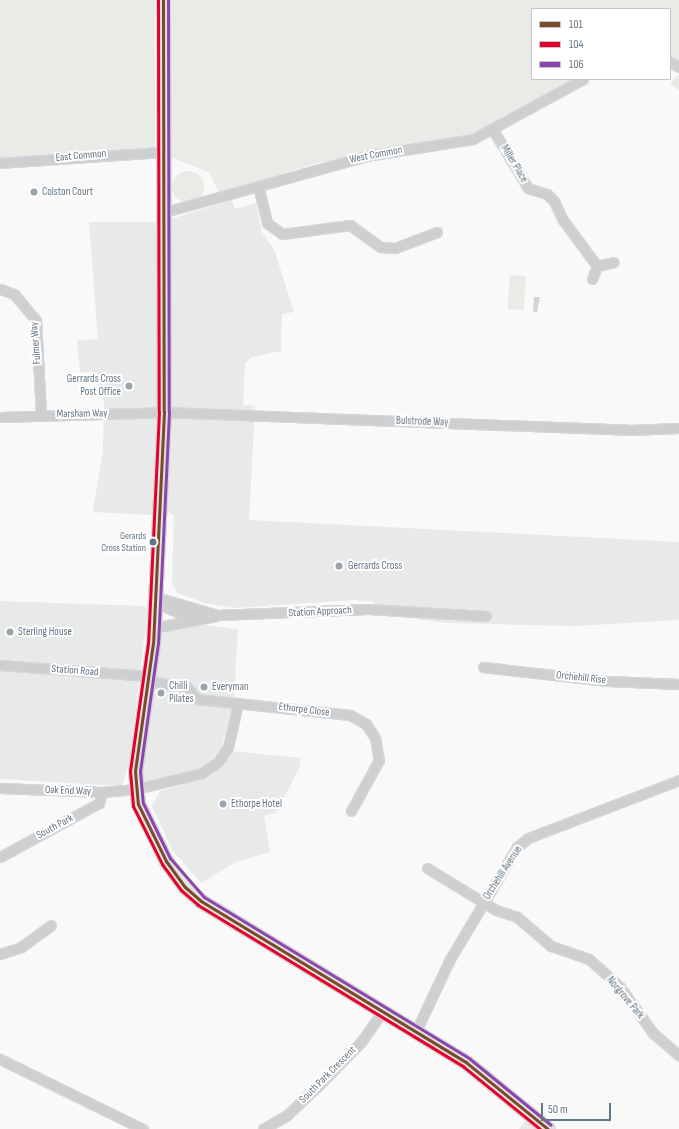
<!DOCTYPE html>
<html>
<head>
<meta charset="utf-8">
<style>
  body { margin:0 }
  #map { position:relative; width:679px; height:1129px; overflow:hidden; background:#f9f9f9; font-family:"Sofia Sans Condensed",sans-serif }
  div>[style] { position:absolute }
  .built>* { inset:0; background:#e8e9e9 }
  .green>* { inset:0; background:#e8ebe6; transform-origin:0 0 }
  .round { border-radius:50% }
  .water>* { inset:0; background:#ced6d9 }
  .roads { filter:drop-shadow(1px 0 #d5d6d7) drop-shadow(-1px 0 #d5d6d7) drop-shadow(0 1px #d5d6d7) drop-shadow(0 -1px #d5d6d7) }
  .minor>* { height:9px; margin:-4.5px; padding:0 4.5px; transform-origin:4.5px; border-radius:4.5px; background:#cecfd0 }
  .secondary>* { height:13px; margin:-6.5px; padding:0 6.5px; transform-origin:6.5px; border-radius:6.5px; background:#e1e2e2 }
  .bus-1>* { height:3px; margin:-1.5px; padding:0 1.5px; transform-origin:1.5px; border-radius:1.5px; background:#7a4b2a }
  .bus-2>* { height:3px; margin:-1.5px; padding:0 1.5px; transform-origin:1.5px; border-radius:1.5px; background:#e4002b }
  .bus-3>* { height:3px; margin:-1.5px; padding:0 1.5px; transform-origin:1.5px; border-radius:1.5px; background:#8e44ad }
  .dots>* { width:11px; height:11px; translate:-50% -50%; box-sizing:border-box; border:2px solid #fff; border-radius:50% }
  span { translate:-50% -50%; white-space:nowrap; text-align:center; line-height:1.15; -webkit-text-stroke:4px #fff; paint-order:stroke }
  .bus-label { font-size:10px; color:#657683 }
  .right { translate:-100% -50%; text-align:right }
  .street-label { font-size:11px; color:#657683 }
  .poi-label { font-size:11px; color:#657683 }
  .left { translate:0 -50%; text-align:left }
  .legend { position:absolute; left:531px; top:8px; width:140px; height:72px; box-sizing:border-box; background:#fff; border:1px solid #c1c8cd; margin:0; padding:5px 7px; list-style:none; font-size:12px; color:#657683 }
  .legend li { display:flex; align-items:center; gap:8px; height:20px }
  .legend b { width:20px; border:1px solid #c1c8cd }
  .scale { position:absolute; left:541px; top:1103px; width:70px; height:18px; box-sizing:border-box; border:2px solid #657683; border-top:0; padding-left:5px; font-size:12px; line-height:14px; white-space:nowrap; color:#657683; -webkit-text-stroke:3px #fff; paint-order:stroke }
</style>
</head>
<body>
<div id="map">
  <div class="built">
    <div style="clip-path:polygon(232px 200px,235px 209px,256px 203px,262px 232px,274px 249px,294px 312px,282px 314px,281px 351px,252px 357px,245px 363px,243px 405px,255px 406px,249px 520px,679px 542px,679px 620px,575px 626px,447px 623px,377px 614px,374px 602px,354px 600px,237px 608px,204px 603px,178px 593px,172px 584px,174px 516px,163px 507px,153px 515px,93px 512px,103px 450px,104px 403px,94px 372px,80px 372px,77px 341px,98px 339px,89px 222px,156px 222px,160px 231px,174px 218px)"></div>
    <div style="clip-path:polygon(0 601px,143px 606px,148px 609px,129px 763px,122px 786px,0 779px)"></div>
    <div style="clip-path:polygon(201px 624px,238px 630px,234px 696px,221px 750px,204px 768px,146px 783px,141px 778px,161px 634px,177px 626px)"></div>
    <div style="clip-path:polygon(232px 751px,300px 758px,300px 766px,276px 813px,264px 816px,270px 852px,236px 862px,201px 883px,172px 850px,152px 806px,160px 791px,210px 777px)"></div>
    <div style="clip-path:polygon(526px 1120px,527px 1120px,538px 1129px,519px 1129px)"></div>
  </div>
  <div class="green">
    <div style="left:0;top:0;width:155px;height:158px"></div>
    <div style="clip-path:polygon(166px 0,679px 0,679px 64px,670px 59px,670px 9px,532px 9px,532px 79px,577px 79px,475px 134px,317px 163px,219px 193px,209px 172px,170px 157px)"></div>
    <div style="clip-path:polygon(677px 75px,679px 76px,679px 90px,670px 84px)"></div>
    <div class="round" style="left:172px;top:171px;width:32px;height:32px"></div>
    <div style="left:510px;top:275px;width:16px;height:34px;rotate:4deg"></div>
  </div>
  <div class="water">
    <div style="clip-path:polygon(534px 297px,540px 297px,537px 312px,533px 312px)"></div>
  </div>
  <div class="roads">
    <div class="minor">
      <div style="left:670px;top:62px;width:10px;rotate:29deg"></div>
      <div style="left:493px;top:130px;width:68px;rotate:58.9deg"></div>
      <div style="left:528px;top:188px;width:20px;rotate:18deg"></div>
      <div style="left:547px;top:194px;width:10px;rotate:45deg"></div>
      <div style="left:554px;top:201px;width:21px;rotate:65deg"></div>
      <div style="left:563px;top:220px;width:57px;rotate:53.5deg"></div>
      <div style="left:597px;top:266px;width:17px;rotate:-13deg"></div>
      <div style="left:0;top:163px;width:162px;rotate:-3.9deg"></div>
      <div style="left:258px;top:186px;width:38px;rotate:76deg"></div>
      <div style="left:267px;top:223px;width:19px;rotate:36deg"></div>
      <div style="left:282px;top:234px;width:69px;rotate:-7.5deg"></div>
      <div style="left:350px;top:225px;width:37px;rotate:36deg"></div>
      <div style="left:380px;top:247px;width:15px;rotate:4deg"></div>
      <div style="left:395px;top:248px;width:45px;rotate:-20.9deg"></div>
      <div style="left:161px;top:213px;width:213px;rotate:-15.5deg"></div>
      <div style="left:366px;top:156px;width:108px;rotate:-9deg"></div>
      <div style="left:473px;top:139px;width:125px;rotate:-28.6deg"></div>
      <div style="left:592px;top:279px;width:14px;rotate:-69deg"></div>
      <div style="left:0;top:289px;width:15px;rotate:20deg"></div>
      <div style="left:14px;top:294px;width:34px;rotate:50deg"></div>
      <div style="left:36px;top:320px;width:95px;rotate:87deg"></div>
      <div style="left:0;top:417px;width:164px;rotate:-1.7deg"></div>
      <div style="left:164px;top:412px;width:465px;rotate:2.2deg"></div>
      <div style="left:629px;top:430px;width:50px;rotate:-2.3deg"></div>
      <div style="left:156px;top:597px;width:64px;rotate:16.4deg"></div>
      <div style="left:217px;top:615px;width:151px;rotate:-2.3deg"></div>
      <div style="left:368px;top:609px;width:118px;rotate:3.4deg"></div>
      <div style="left:156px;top:603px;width:25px;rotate:23deg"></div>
      <div style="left:179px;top:613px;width:23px;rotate:5deg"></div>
      <div style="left:153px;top:628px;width:64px;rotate:-10.8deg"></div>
      <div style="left:0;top:665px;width:149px;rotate:4.2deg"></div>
      <div style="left:483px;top:667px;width:125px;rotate:6.4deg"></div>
      <div style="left:607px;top:681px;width:72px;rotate:2.4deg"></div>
      <div style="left:148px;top:681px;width:39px;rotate:9deg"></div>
      <div style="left:187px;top:687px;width:16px;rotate:50deg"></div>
      <div style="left:197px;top:699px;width:154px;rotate:6deg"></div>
      <div style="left:350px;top:715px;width:18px;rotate:29deg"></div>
      <div style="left:366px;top:724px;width:17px;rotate:57deg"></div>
      <div style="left:375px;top:738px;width:22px;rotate:80deg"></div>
      <div style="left:379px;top:760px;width:58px;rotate:118.8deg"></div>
      <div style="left:0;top:788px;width:102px;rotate:2.2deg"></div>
      <div style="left:102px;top:792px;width:34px;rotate:-5deg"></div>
      <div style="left:136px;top:789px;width:68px;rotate:-13.6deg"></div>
      <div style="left:202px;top:773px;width:19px;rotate:-35deg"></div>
      <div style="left:218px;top:762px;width:18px;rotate:-56deg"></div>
      <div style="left:228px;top:747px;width:45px;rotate:-77.2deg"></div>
      <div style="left:0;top:857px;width:113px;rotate:-28.6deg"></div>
      <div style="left:99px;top:803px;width:11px;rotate:-75deg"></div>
      <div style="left:427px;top:868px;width:81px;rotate:31.3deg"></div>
      <div style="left:496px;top:910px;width:22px;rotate:18deg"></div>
      <div style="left:517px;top:917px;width:45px;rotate:40.5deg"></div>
      <div style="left:551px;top:946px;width:40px;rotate:18.9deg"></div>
      <div style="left:589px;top:959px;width:42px;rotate:42.1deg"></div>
      <div style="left:620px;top:987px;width:57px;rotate:54.3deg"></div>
      <div style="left:653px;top:1033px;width:35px;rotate:41deg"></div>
      <div style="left:0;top:954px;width:22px;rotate:-18deg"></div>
      <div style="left:21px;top:947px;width:37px;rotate:-36deg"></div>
      <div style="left:416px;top:1031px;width:80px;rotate:-64.7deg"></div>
      <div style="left:450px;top:959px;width:131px;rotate:-59.1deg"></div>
      <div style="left:517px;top:847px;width:14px;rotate:-39deg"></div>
      <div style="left:528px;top:838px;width:162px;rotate:-21deg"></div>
      <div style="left:0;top:1059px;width:159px;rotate:26.1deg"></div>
      <div style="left:263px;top:1129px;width:28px;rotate:-30deg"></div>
      <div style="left:287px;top:1115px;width:44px;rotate:-43.2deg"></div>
      <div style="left:319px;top:1085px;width:60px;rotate:-45.7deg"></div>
      <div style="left:361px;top:1042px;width:39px;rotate:-55deg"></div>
    </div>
    <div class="secondary">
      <div style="left:163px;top:0;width:412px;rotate:89.9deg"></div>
      <div style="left:164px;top:412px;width:231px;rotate:92.7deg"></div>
      <div style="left:153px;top:643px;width:129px;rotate:98deg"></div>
      <div style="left:135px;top:771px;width:33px;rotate:85deg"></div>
      <div style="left:138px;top:804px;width:64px;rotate:63.8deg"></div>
      <div style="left:166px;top:861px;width:32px;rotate:54deg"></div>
      <div style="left:185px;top:887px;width:21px;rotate:41deg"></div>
      <div style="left:201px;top:901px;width:311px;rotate:31.3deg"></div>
      <div style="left:467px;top:1063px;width:104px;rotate:39.2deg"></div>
    </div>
  </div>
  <div class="bus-1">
    <div style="left:163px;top:0;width:412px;rotate:89.9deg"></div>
    <div style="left:164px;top:412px;width:231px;rotate:92.7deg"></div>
    <div style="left:153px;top:643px;width:129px;rotate:98deg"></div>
    <div style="left:135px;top:771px;width:33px;rotate:85deg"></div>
    <div style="left:138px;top:804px;width:64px;rotate:63.8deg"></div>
    <div style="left:166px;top:861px;width:32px;rotate:54deg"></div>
    <div style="left:185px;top:887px;width:21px;rotate:41deg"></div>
    <div style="left:201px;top:901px;width:311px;rotate:31.3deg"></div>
    <div style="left:467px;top:1063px;width:104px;rotate:39.2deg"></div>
  </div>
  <div class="bus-2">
    <div style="left:158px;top:0;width:412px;rotate:89.9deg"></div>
    <div style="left:159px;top:412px;width:231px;rotate:92.7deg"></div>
    <div style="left:148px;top:643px;width:129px;rotate:98deg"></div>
    <div style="left:130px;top:771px;width:35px;rotate:85deg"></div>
    <div style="left:133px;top:806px;width:65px;rotate:63.4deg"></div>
    <div style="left:162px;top:864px;width:32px;rotate:54deg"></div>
    <div style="left:181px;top:890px;width:23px;rotate:41deg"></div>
    <div style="left:198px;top:905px;width:311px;rotate:31.3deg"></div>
    <div style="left:464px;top:1067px;width:98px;rotate:39.2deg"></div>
  </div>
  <div class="bus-3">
    <div style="left:168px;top:0;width:412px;rotate:89.9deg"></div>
    <div style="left:169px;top:412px;width:231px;rotate:92.7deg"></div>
    <div style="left:158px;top:643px;width:129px;rotate:98deg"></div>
    <div style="left:140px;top:771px;width:32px;rotate:85deg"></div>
    <div style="left:143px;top:803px;width:61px;rotate:63.9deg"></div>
    <div style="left:170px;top:858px;width:52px;rotate:48.9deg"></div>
    <div style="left:204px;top:897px;width:311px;rotate:31.3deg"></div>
    <div style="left:470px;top:1059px;width:104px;rotate:39.2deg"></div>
  </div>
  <div class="dots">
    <div style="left:34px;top:192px;background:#99a4ac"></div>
    <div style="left:129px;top:386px;background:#99a4ac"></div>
    <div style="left:153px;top:542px;background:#657683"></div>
    <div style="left:339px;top:566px;background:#99a4ac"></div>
    <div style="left:10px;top:632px;background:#99a4ac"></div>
    <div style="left:204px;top:687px;background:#99a4ac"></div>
    <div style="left:161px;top:693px;background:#99a4ac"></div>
    <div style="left:223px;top:804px;background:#99a4ac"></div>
  </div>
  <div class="bus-label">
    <span class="right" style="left:146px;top:542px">Gerards<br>Cross Station</span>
  </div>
  <div class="street-label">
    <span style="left:376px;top:155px;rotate:-11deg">West Common</span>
    <span style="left:81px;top:156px;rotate:-5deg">East Common</span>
    <span style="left:514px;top:164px;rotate:59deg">Miller Place</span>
    <span style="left:36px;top:343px;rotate:-95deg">Fulmer Way</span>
    <span style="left:82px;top:414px;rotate:-1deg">Marsham Way</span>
    <span style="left:422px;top:422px;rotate:2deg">Bulstrode Way</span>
    <span style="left:320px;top:612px;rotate:-3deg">Station Approach</span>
    <span style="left:75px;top:671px;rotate:4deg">Station Road</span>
    <span style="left:581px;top:678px;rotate:6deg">Orchehill Rise</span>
    <span style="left:304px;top:710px;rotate:7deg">Ethorpe Close</span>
    <span style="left:68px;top:791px;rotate:2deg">Oak End Way</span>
    <span style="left:55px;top:827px;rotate:-28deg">South Park</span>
    <span style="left:503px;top:873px;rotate:-57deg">Orchehill Avenue</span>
    <span style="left:625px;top:998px;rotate:50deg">Norgrove Park</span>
    <span style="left:328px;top:1075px;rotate:-45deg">South Park Crescent</span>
  </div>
  <div class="poi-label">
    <span class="left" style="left:42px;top:192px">Colston Court</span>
    <span class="right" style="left:121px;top:386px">Gerrards Cross<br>Post Office</span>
    <span class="left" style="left:348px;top:566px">Gerrards Cross</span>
    <span class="left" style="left:18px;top:632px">Sterling House</span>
    <span class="left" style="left:169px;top:693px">Chilli<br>Pilates</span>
    <span class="left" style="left:212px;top:687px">Everyman</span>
    <span class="left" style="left:231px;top:804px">Ethorpe Hotel</span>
  </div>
  <ul class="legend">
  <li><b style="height:5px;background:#7a4b2a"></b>101</li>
  <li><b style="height:5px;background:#e4002b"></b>104</li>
  <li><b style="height:5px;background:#8e44ad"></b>106</li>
  </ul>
  <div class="scale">50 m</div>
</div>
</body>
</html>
